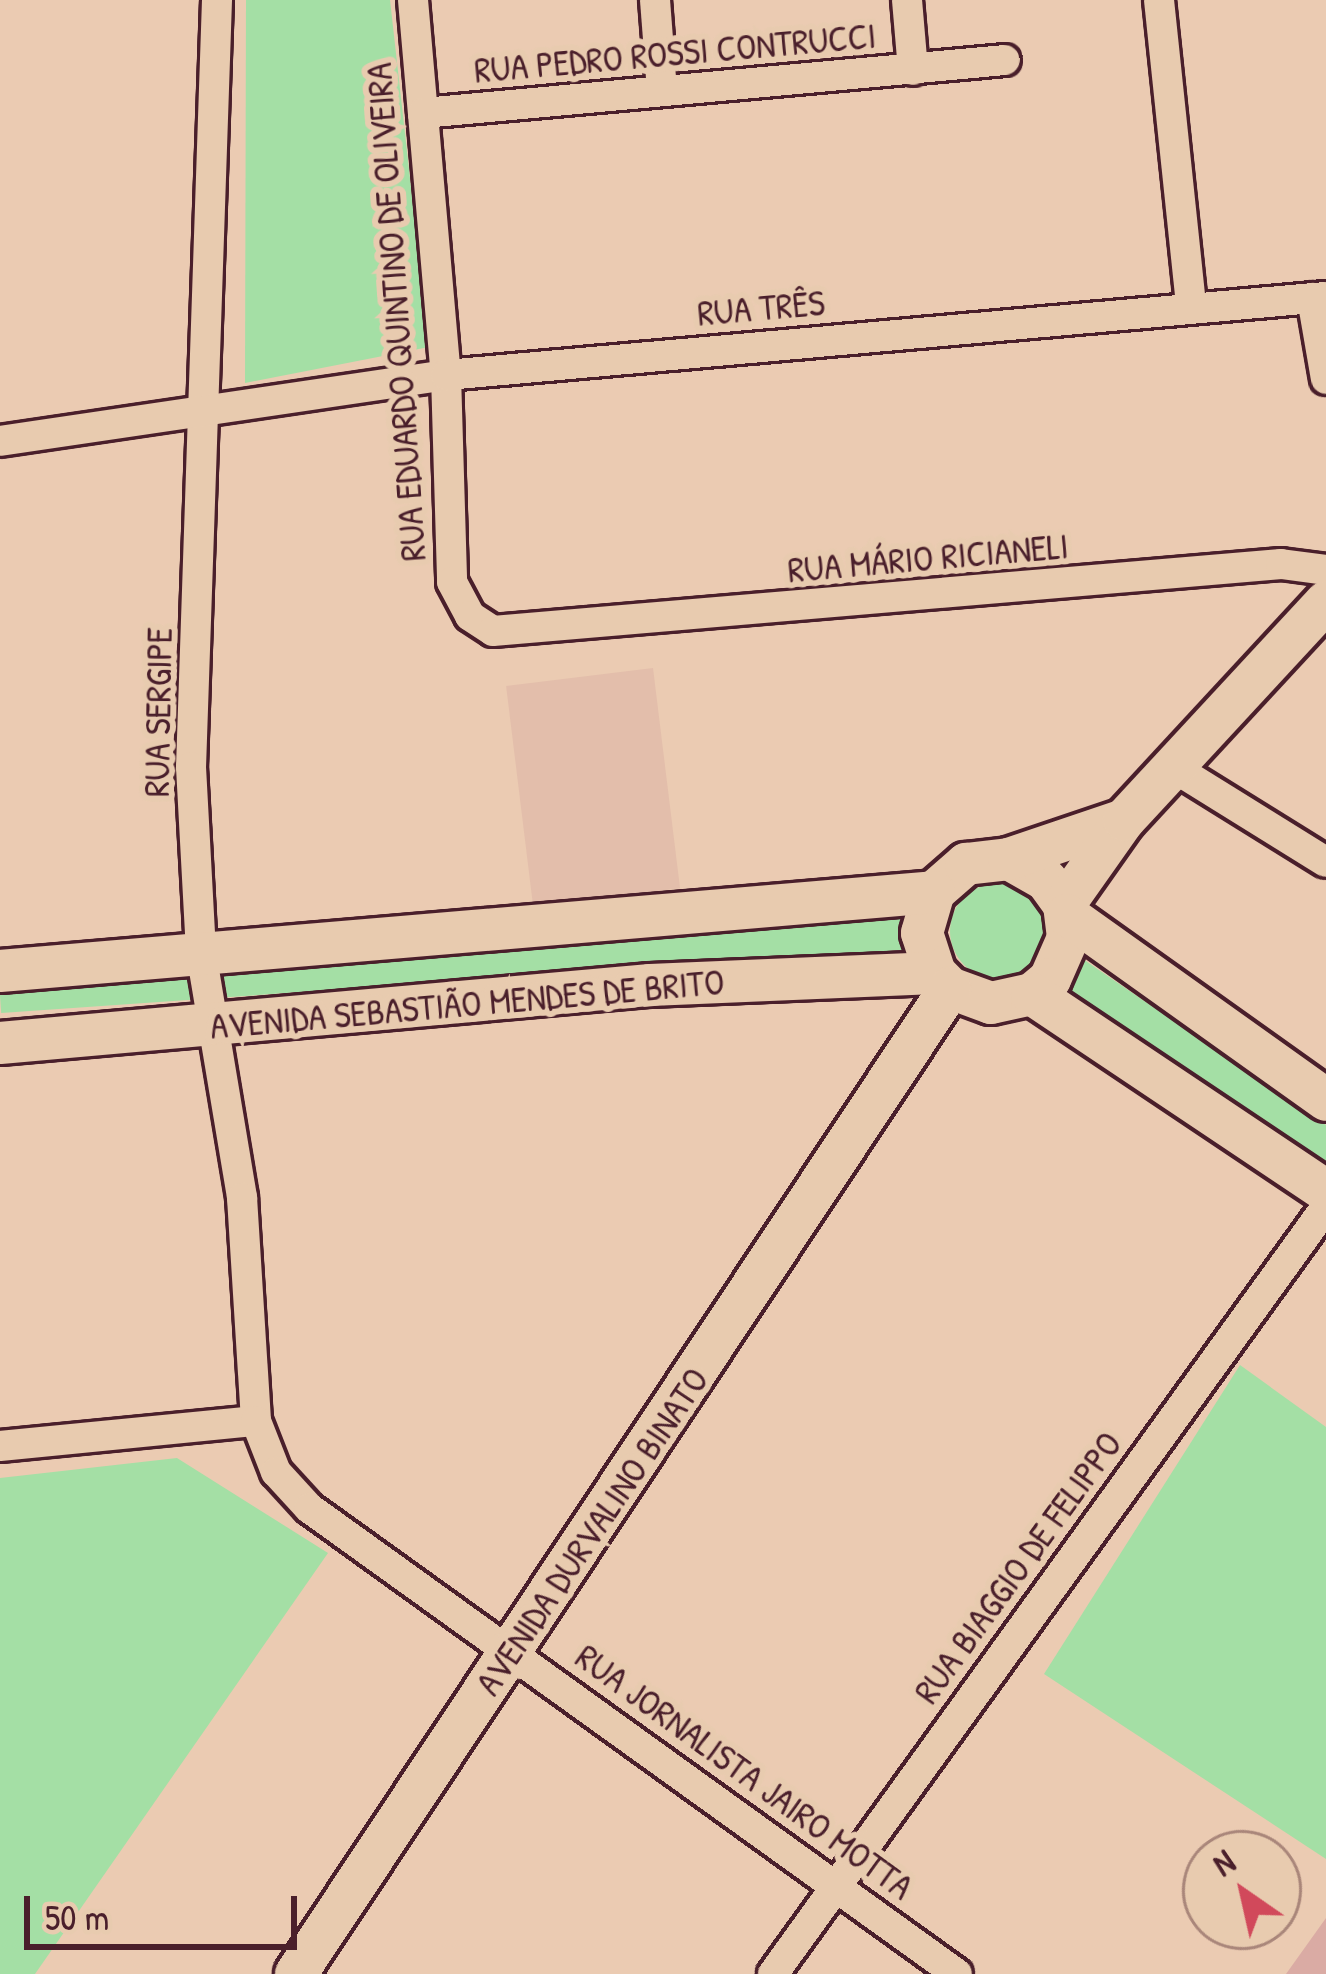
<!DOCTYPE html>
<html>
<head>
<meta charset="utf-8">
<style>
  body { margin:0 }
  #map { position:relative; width:1326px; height:1974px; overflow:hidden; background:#ebcbb2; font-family:"Patrick Hand",sans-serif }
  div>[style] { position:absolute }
  .built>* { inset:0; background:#e3beab; transform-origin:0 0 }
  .green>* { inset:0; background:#a4dfa5; transform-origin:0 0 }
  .round { border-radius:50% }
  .building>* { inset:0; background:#daaba4 }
  .roads { filter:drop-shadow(3px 0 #4a1f2b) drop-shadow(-3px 0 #4a1f2b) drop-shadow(0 3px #4a1f2b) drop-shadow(0 -3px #4a1f2b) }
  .street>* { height:30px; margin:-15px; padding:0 15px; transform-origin:15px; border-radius:15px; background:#e8cbaf }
  .secondary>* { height:42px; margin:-21px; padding:0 21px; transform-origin:21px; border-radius:21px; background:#e8cbaf }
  span { translate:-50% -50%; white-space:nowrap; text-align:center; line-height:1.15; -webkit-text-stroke:12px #e8cbaf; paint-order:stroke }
  .street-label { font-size:36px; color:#4a1f2b }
  .north { position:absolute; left:1182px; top:1830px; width:120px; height:120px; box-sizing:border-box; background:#e8cbaf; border:3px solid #a9867a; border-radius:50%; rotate:326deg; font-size:33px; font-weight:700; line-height:48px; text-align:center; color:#4a1f2b }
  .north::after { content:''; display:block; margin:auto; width:42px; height:54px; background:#d1495b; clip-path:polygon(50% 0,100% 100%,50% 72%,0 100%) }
  .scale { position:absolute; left:24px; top:1896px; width:273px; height:54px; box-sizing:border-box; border:6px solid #4a1f2b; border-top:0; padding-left:15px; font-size:36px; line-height:42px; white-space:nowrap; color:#4a1f2b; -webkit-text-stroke:9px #e8cbaf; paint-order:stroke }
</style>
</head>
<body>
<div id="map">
  <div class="built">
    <div style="left:653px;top:668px;width:222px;height:148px;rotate:83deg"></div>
  </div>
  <div class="green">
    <div style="clip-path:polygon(246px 0,390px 0,429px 347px,245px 383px)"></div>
    <div class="round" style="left:950px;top:883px;width:96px;height:96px"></div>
    <div style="left:900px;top:907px;width:43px;height:904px;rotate:86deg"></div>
    <div style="clip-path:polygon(1077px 955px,1326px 1125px,1326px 1169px,1053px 987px)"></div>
    <div style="clip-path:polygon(1240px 1365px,1326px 1427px,1326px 1859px,1044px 1674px)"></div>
    <div style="clip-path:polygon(177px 1458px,328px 1553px,35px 1974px,0 1974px,0 1478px)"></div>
  </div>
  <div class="building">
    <div style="clip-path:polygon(1326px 1918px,1326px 1974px,1286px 1974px)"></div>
  </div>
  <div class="roads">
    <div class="street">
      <div style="left:217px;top:0;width:767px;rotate:91.94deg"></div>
      <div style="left:191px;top:767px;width:185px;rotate:86.9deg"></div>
      <div style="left:201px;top:952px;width:249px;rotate:80.5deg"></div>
      <div style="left:242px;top:1198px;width:223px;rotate:86.4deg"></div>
      <div style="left:413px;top:0;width:376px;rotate:85deg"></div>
      <div style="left:446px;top:375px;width:207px;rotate:88.3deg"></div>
      <div style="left:452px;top:582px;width:38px;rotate:62deg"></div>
      <div style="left:470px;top:616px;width:27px;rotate:33deg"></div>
      <div style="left:493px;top:631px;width:791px;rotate:-4.86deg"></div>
      <div style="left:1281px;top:564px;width:45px;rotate:7.6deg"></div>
      <div style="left:655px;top:0;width:91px;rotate:85.6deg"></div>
      <div style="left:907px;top:0;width:70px;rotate:85.1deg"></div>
      <div style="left:1159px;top:0;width:308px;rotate:84deg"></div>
      <div style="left:423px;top:113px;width:584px;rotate:-5.2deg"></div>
      <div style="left:1312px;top:298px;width:82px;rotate:80.2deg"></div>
      <div style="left:0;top:441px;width:451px;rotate:-8.4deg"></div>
      <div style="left:446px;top:375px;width:883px;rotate:-5.07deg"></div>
      <div style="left:1176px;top:769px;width:176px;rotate:31.8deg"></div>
      <div style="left:0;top:1446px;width:257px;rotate:-5.6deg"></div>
      <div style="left:256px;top:1421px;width:55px;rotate:68.6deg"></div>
      <div style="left:276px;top:1472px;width:49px;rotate:47.5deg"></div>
      <div style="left:309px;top:1508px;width:798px;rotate:35.72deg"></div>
      <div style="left:773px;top:1974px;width:946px;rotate:-54.21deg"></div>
    </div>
    <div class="secondary">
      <div style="left:1009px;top:859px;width:43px;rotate:29.6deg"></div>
      <div style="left:1046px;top:880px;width:31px;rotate:54deg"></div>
      <div style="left:1064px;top:905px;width:33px;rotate:83deg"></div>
      <div style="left:1068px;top:938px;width:45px;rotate:113.7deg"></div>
      <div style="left:1050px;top:979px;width:23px;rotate:140deg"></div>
      <div style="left:1032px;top:994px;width:42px;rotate:167.6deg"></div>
      <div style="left:991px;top:1003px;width:44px;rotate:-159.9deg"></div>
      <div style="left:950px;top:988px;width:21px;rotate:-135deg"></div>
      <div style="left:935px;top:973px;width:42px;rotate:-108deg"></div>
      <div style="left:922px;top:933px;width:43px;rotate:-73.7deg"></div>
      <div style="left:934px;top:892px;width:43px;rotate:-41.2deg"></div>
      <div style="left:966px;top:864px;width:43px;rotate:-6.6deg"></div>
      <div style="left:1009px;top:859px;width:121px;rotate:-18.7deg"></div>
      <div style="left:1064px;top:905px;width:104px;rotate:-54.8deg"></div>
      <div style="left:1124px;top:820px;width:297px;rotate:-47.2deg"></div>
      <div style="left:1067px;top:915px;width:318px;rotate:35.5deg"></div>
      <div style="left:0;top:971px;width:937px;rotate:-4.83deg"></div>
      <div style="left:1032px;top:994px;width:354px;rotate:33.8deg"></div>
      <div style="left:0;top:1043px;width:653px;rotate:-5.1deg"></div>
      <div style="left:650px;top:985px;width:285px;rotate:-2.4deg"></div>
      <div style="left:296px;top:1974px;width:1183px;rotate:-56.44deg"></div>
    </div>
  </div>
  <div class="street-label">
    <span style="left:675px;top:52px;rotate:-5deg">RUA PEDRO ROSSI CONTRUCCI</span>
    <span style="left:761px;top:307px;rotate:-5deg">RUA TRÊS</span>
    <span style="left:395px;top:312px;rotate:-94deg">RUA EDUARDO QUINTINO DE OLIVEIRA</span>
    <span style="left:928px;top:557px;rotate:-5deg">RUA MÁRIO RICIANELI</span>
    <span style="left:157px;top:712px;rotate:-89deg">RUA SERGIPE</span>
    <span style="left:467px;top:1003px;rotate:-5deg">AVENIDA SEBASTIÃO MENDES DE BRITO</span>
    <span style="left:591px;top:1531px;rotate:-56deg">AVENIDA DURVALINO BINATO</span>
    <span style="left:1017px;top:1567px;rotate:-54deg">RUA BIAGGIO DE FELIPPO</span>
    <span style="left:745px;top:1771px;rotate:36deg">RUA JORNALISTA JAIRO MOTTA</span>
  </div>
  <div class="north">N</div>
  <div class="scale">50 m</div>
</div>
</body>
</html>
